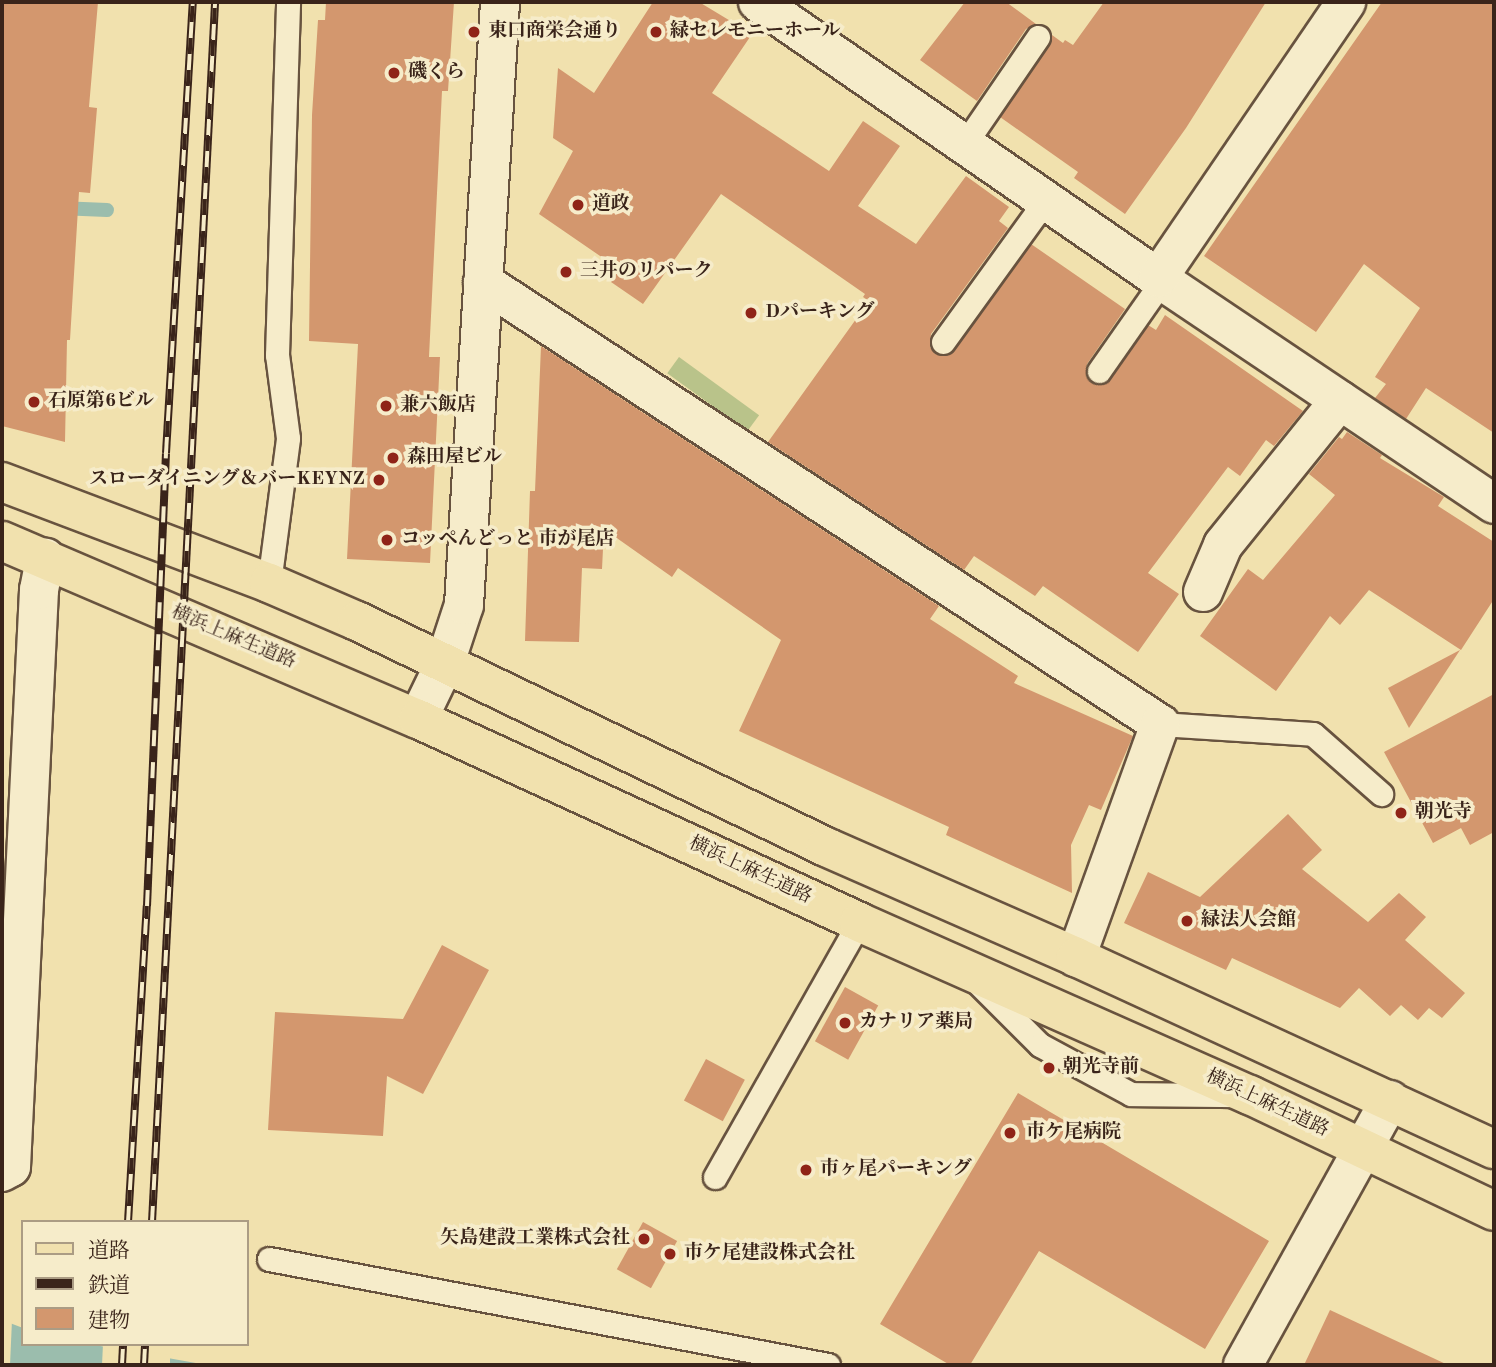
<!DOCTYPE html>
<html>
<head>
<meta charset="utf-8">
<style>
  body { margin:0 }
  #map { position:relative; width:1496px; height:1367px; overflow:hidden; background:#f1e1ae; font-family:"Old Standard TT","Noto Serif JP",serif }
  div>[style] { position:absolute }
  .green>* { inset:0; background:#b9c38a; transform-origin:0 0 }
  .water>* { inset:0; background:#9bbdad }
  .pier>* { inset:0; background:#f1e1ae }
  .stream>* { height:14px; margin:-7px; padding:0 7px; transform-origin:7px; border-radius:7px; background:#9bbdad }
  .building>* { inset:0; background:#d3976e; transform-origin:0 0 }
  .roads { filter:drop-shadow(2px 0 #68533f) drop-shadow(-2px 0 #68533f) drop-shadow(0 2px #68533f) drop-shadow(0 -2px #68533f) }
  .service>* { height:23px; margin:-11.5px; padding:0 11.5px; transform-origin:11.5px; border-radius:11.5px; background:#f6ecca }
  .minor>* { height:38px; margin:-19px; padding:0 19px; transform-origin:19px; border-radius:19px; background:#f6ecca }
  .tertiary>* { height:38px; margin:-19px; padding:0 19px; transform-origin:19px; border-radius:19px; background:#f6ecca }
  .primary>* { height:38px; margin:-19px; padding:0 19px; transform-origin:19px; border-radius:19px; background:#f1e1ae }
  .rail>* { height:8px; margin-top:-4px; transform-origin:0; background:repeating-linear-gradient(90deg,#f6ecca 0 16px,#3a241a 0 32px); box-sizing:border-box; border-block:2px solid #3a241a }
  .dots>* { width:19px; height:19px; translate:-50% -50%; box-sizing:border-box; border:4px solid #f6ecca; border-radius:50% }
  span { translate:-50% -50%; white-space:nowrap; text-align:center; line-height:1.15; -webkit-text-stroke:7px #f6ecca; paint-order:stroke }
  .poi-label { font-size:19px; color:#3a241a; font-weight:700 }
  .left { translate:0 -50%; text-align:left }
  .right { translate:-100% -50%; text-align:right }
  .street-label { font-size:19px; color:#3a241a }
  .frame { position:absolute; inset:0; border:4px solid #3a241a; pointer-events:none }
  .legend { position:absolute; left:21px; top:1220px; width:228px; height:126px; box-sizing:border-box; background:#f6ecca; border:2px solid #ab9c84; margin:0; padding:9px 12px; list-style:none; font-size:21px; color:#3a241a }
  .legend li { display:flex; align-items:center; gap:14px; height:35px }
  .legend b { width:35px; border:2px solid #ab9c84 }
</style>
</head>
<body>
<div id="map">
  <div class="green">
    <div style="left:679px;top:357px;width:99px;height:20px;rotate:36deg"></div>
  </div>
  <div class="water">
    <div style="clip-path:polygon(2px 1320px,23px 1328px,23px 1344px,89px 1344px,207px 1365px,2px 1365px)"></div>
  </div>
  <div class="pier">
    <div style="clip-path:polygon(2px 1317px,12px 1320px,10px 1365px,2px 1365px)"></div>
    <div style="clip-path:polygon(103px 1344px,170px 1355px,170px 1365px,102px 1365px)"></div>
  </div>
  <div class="stream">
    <div style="left:59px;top:208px;width:48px;rotate:2.4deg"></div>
  </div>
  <div class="building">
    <div style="clip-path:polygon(2px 2px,98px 2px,89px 107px,97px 108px,90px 193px,79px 192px,70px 340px,67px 340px,65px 442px,2px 426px)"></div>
    <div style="clip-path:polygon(326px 2px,454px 2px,448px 91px,442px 91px,429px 357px,440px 357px,430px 563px,347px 559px,358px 344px,309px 341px,312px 115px,318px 20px,325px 20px)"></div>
    <div style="clip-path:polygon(653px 2px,699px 2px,752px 34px,712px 93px,829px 171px,863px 121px,900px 146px,858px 206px,916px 244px,966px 176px,1009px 207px,999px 221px,1008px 228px,931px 334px,930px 347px,935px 354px,948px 355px,954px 350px,1031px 244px,1125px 309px,1087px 364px,1086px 376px,1092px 383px,1104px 384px,1110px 380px,1148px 325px,1156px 330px,1165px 315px,1303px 411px,1274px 446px,1266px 440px,1240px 476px,1228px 467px,1148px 573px,1179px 594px,1138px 652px,1043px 586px,1035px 596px,974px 556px,964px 570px,768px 442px,869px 301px,863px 297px,865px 294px,721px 194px,643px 304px,611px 282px,619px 269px,539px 214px,573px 151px,553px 138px,558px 68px,594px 93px)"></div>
    <div style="clip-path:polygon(965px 2px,1006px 2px,1036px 24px,1026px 29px,977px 101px,920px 60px)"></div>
    <div style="clip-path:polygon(1104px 2px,1266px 2px,1186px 128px,1125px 214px,1074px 178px,1078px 172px,1000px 117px,1050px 45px,1052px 35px,1063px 43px,1065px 40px,1073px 45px)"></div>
    <div style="clip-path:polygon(1382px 2px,1494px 2px,1494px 433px,1426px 388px,1406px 419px,1375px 398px,1386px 384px,1375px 377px,1420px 308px,1364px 264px,1316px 332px,1204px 256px)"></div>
    <div style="clip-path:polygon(541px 346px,939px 606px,930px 619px,1018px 676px,1014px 683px,1133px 736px,1101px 810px,1089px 805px,1071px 845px,1072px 893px,946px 835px,949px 827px,739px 731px,781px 640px,678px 568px,672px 577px,604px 529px,602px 569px,582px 568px,579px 642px,525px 641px,530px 491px,535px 491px)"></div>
    <div style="clip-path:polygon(1347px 432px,1382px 455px,1380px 458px,1444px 497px,1438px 506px,1494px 542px,1494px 599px,1461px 650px,1369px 590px,1340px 625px,1330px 616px,1276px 691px,1200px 636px,1248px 569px,1263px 580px,1335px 495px,1309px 474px,1339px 437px,1342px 439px)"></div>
    <div style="clip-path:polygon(1460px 650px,1409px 728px,1388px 688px)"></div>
    <div style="clip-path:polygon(1494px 694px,1494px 832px,1470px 845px,1461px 828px,1433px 843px,1384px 752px)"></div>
    <div style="clip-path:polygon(1288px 814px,1322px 850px,1302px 869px,1368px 922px,1399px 893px,1426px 917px,1405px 940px,1465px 993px,1442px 1018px,1429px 1008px,1418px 1020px,1401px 1005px,1390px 1016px,1359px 988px,1340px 1008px,1232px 958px,1226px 970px,1124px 923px,1148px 872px,1200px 897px)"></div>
    <div style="clip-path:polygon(442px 945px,489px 970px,423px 1094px,387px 1076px,383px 1136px,268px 1130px,275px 1012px,403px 1019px)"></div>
    <div style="left:845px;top:987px;width:38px;height:62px;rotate:29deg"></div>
    <div style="left:706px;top:1059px;width:44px;height:47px;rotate:28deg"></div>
    <div style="clip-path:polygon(1018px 1093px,1269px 1241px,1205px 1349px,1039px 1251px,970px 1365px,950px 1365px,880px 1324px)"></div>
    <div style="left:643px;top:1222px;width:39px;height:54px;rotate:29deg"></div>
    <div style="clip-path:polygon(1330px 1310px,1448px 1365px,1304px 1365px)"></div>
  </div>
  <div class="roads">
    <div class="service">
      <div style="left:964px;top:145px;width:131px;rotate:-55.6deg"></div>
      <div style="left:943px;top:342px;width:174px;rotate:-54.1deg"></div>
      <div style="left:1099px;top:371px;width:110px;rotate:-55deg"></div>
      <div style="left:269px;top:583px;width:146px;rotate:-82.5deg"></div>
      <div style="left:288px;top:438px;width:84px;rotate:-97.5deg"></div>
      <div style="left:277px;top:355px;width:353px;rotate:-88.2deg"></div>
      <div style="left:1160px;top:724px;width:153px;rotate:3.7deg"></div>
      <div style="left:1313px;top:734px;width:91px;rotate:41.4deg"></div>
      <div style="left:979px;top:984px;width:86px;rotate:45deg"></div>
      <div style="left:1040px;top:1045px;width:103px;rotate:28.3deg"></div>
      <div style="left:1131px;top:1094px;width:102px;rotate:0.6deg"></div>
      <div style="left:715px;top:1177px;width:293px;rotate:-60.5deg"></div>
      <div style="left:269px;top:1259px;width:569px;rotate:10.74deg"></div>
    </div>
    <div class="minor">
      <div style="left:758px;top:2px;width:486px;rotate:34.6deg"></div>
      <div style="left:1158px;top:278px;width:405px;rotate:33.9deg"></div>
      <div style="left:1158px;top:278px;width:334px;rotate:-55.7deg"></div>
      <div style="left:483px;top:282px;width:809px;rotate:33.14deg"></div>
      <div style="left:1160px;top:724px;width:248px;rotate:109.8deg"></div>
      <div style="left:1203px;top:592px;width:51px;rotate:-66.9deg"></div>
      <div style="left:1223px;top:545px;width:186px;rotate:-51.1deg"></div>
      <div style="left:2px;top:1172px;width:10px;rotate:-29deg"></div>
      <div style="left:11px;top:1167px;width:578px;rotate:-87.22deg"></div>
      <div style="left:39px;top:590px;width:33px;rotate:-79deg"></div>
      <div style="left:1243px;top:1365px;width:303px;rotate:-61deg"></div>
    </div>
    <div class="tertiary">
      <div style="left:418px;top:719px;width:62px;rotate:-64.3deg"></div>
      <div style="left:445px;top:663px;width:61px;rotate:-71.9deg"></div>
      <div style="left:464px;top:605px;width:604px;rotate:-86.58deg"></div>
    </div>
    <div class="primary">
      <div style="left:2px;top:482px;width:285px;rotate:20.7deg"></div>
      <div style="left:269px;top:583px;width:96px;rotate:23.4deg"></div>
      <div style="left:357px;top:621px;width:521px;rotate:25.73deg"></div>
      <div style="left:826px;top:847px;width:273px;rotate:23.7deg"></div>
      <div style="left:1076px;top:957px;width:460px;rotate:24.7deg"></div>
      <div style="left:2px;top:541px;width:452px;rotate:23.2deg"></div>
      <div style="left:418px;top:719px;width:485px;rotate:24.7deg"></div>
      <div style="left:859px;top:922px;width:428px;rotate:23.9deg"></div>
      <div style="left:1250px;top:1095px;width:270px;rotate:25.4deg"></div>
    </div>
  </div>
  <div class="rail">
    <div style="left:128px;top:1222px;width:317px;rotate:-86.6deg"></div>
    <div style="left:147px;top:906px;width:453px;rotate:-87.6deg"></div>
    <div style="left:166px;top:453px;width:452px;rotate:-86.6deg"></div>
    <div style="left:152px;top:1222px;width:1222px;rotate:-87.04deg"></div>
    <div style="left:122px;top:1365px;width:21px;rotate:-87deg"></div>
    <div style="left:144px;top:1365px;width:21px;rotate:-87deg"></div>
  </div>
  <div class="dots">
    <div style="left:474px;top:32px;background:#8f2418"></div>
    <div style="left:656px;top:32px;background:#8f2418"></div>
    <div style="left:394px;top:73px;background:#8f2418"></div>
    <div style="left:578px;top:205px;background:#8f2418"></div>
    <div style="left:566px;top:272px;background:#8f2418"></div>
    <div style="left:751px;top:313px;background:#8f2418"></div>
    <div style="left:34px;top:402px;background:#8f2418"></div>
    <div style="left:386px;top:406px;background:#8f2418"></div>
    <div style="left:393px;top:458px;background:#8f2418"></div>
    <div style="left:379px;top:480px;background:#8f2418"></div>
    <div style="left:387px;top:540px;background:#8f2418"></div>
    <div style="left:1401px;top:813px;background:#8f2418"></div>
    <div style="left:1187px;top:921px;background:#8f2418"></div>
    <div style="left:845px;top:1023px;background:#8f2418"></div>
    <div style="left:1049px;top:1068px;background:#8f2418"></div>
    <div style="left:1010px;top:1133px;background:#8f2418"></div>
    <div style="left:806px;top:1170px;background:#8f2418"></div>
    <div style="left:644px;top:1239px;background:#8f2418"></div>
    <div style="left:670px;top:1254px;background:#8f2418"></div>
  </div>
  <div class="poi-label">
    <span class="left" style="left:488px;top:32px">東口商栄会通り</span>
    <span class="left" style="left:670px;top:32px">緑セレモニーホール</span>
    <span class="left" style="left:408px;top:73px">磯くら</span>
    <span class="left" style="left:592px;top:205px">道政</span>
    <span class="left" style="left:580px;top:272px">三井のリパーク</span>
    <span class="left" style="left:765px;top:313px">Dパーキング</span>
    <span class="left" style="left:48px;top:402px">石原第6ビル</span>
    <span class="left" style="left:400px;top:406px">兼六飯店</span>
    <span class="left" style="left:407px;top:458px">森田屋ビル</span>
    <span class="right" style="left:365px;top:480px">スローダイニング＆バーKEYNZ</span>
    <span class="left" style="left:401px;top:540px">コッペんどっと 市が尾店</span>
    <span class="left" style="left:1415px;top:813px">朝光寺</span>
    <span class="left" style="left:1201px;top:921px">緑法人会館</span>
    <span class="left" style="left:859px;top:1023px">カナリア薬局</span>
    <span class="left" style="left:1063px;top:1068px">朝光寺前</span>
    <span class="left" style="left:1026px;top:1133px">市ケ尾病院</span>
    <span class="left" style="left:820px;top:1170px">市ヶ尾パーキング</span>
    <span class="right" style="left:630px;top:1239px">矢島建設工業株式会社</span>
    <span class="left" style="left:684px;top:1254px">市ケ尾建設株式会社</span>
  </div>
  <div class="street-label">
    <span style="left:233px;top:638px;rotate:23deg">横浜上麻生道路</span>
    <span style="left:750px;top:871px;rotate:25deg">横浜上麻生道路</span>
    <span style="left:1267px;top:1104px;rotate:25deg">横浜上麻生道路</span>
  </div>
  <div class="frame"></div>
  <ul class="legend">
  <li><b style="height:9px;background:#f1e1ae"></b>道路</li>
  <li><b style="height:9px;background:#3a241a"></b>鉄道</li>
  <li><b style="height:19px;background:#d3976e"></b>建物</li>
  </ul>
</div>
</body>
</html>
